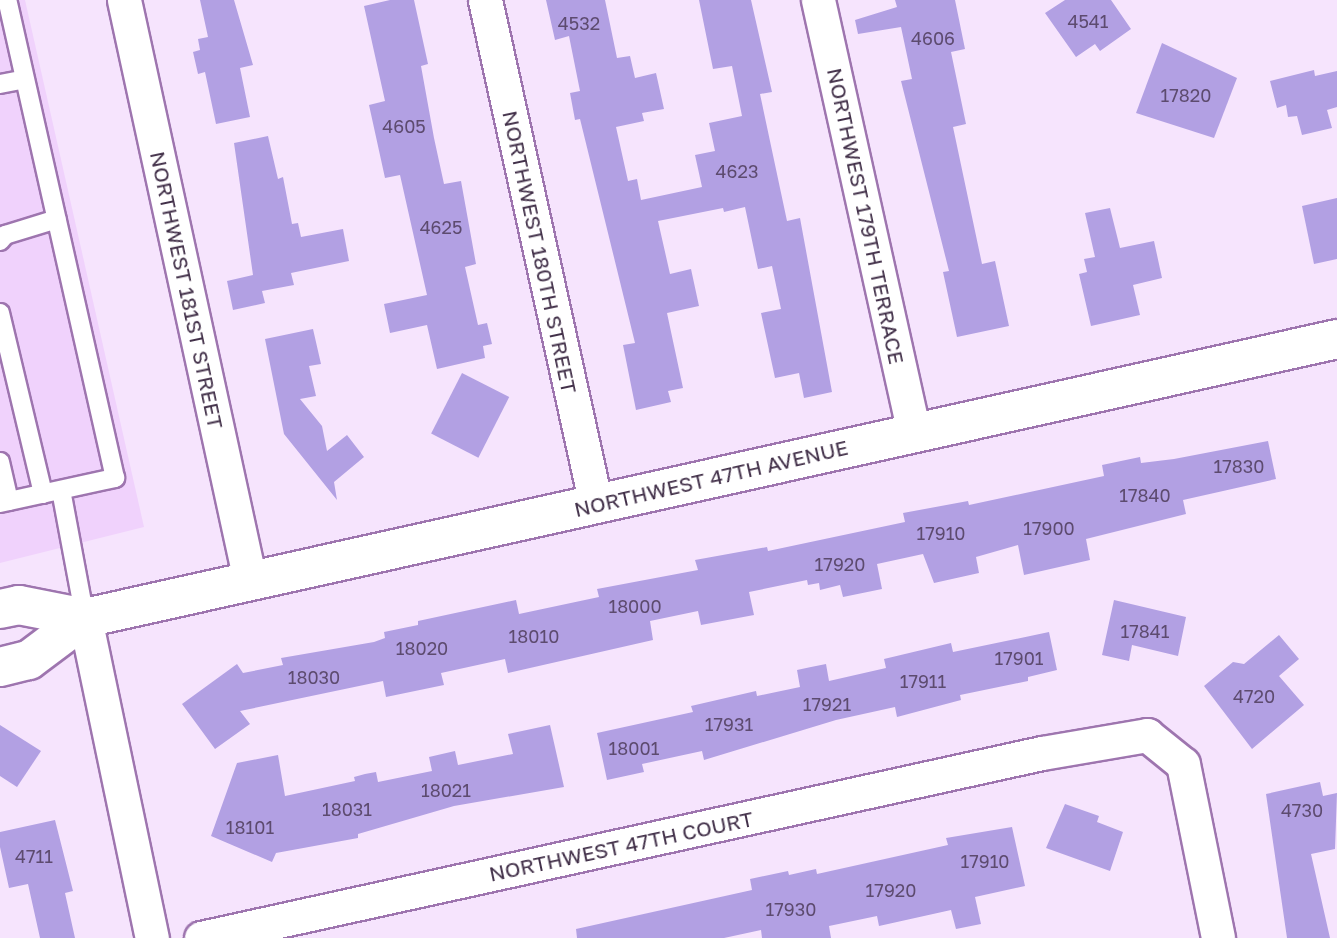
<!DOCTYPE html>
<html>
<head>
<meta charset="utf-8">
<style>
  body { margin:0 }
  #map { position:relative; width:1337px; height:938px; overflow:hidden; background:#f6e4fd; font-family:"Golos Text",sans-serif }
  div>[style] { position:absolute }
  .built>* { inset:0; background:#f0d2fc }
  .building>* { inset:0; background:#b2a0e3; transform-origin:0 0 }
  .roads { filter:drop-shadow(2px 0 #9e75af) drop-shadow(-2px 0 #9e75af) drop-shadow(0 2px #9e75af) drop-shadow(0 -2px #9e75af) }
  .lane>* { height:18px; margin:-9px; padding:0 9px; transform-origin:9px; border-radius:9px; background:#fff }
  .street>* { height:33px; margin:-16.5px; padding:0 16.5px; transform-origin:16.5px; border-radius:16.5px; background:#fff }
  .secondary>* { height:38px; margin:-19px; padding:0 19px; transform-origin:19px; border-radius:19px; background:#fff }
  span { translate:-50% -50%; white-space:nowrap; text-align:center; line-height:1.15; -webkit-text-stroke:5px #fff; paint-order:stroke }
  .number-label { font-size:18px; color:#5d4b6f }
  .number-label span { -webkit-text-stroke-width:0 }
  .street-label { font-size:21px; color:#412f48 }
</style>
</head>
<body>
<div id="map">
  <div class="built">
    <div style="clip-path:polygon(0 0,25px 0,144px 527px,0 563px)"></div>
  </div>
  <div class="building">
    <div style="clip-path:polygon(200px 0,234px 0,253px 65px,240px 68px,250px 117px,216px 124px,205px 72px,198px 74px,193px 52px,200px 50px,198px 39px,208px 37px)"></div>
    <div style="clip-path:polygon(390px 0,414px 0,428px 64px,421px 66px,434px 138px,444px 184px,461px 181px,476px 264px,465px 267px,478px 325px,487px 323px,492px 344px,483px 346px,485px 358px,437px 369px,427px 325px,390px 333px,384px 304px,427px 295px,400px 175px,385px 178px,369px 105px,385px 101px,364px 6px)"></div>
    <div style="clip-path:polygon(546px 0,605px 0,617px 58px,630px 56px,635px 78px,656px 73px,664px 109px,642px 113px,644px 121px,616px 127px,628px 181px,637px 179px,641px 200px,702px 187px,695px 155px,715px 151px,709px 123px,742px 116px,732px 66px,713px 69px,699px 0,751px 0,772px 92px,760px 94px,787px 221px,800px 218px,832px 392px,804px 398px,799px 373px,775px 378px,761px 313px,781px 309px,772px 266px,758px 269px,745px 207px,724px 212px,723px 208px,658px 221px,670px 274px,691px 269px,699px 306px,667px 313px,683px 388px,668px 391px,671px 402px,636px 410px,623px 345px,635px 343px,580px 119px,575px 120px,570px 93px,580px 91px,569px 36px,555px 40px)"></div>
    <div style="clip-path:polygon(895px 0,955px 0,965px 49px,951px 52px,966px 124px,953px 127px,982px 264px,995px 261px,1009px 326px,957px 337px,943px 272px,949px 271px,901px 81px,912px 79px,901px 27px,858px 34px,855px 20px,897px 7px)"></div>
    <div style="clip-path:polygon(1065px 0,1111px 0,1131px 29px,1100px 51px,1095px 44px,1076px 57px,1045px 13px)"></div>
    <div style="clip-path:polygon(1162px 43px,1237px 78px,1214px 138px,1136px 113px)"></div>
    <div style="clip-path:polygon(1314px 70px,1315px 76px,1337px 71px,1337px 107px,1327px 110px,1332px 128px,1302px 135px,1297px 116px,1288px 117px,1286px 105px,1277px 108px,1270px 81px)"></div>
    <div style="clip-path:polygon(268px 136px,278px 179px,283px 177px,292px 224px,298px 223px,301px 237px,343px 229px,349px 261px,291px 273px,294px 285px,262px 291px,265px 303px,233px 310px,227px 281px,253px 275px,234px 143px)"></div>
    <div style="clip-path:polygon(1337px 198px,1337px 259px,1314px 264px,1302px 206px)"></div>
    <div style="clip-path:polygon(1110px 208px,1120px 248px,1154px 241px,1162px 278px,1133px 285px,1140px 315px,1091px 326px,1079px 274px,1087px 272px,1084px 259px,1095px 257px,1085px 213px)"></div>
    <div style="clip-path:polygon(313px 329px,321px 364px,309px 366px,316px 396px,300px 399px,322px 426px,327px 451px,347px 435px,364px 457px,334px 482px,337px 500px,284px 434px,265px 339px)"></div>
    <div style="left:462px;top:373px;width:53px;height:68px;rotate:27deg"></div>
    <div style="clip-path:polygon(1268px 441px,1276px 479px,1183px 500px,1186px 514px,1086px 539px,1090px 560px,1024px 575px,1018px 545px,976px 557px,979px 573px,934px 583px,923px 554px,877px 564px,882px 589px,843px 597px,840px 585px,820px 590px,819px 583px,808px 585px,807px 580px,749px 592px,754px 615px,701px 625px,698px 611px,650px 621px,653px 640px,508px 673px,505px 659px,441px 673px,444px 685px,386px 697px,383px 681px,240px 711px,250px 724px,215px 749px,182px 704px,237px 664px,243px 673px,283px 665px,281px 658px,374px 642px,385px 638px,384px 632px,418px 625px,418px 621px,516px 600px,519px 614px,599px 597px,597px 589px,698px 570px,695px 560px,767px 547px,768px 551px,905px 522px,903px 513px,968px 501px,969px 505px,1104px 476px,1102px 465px,1140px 457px,1141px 463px,1174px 459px)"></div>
    <div style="clip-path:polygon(1114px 600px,1186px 617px,1178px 656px,1132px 645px,1129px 661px,1102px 655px)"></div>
    <div style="clip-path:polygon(1049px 632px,1057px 670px,1028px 677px,1028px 681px,960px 695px,961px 700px,897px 717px,895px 707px,836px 720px,704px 760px,702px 751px,642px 764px,644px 772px,607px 780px,597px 733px,693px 712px,691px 706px,756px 691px,757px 696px,800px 687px,797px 670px,811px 667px,826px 664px,829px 681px,886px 668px,884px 659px,951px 643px,953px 652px)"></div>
    <div style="clip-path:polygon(1279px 635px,1299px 659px,1279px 676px,1304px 705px,1252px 749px,1204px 686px,1233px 662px,1244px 664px)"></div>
    <div style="clip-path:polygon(0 725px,41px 751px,17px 787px,0 776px)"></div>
    <div style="clip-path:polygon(550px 725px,564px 787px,454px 806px,358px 834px,358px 838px,276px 853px,272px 862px,211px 836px,237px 763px,278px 755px,285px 796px,355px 781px,354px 777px,365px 774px,376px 772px,378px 782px,432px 771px,429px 757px,455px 751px,458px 765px,513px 754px,508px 734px)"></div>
    <div style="clip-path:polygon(1320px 782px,1323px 796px,1337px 793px,1335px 849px,1311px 854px,1330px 938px,1287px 938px,1266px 794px)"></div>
    <div style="clip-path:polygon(1065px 804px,1099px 816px,1097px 822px,1123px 832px,1110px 871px,1046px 848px)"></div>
    <div style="clip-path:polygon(55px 820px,73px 891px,65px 893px,75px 938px,40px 938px,28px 884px,9px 888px,0 847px,0 832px)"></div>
    <div style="clip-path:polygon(1012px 827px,1025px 886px,975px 897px,981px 924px,956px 929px,951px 910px,879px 926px,877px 916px,829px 926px,831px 938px,762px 938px,761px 930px,724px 938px,577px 938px,576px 929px,752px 890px,750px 879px,788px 871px,789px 875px,816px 869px,817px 874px,948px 845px,946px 838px)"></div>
  </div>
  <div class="roads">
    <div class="lane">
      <div style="left:0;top:84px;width:25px;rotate:-11deg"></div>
      <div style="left:0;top:241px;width:8px;rotate:-50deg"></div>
      <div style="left:5px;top:235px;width:54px;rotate:-17.1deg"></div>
      <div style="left:0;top:313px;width:186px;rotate:76.6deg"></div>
      <div style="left:0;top:462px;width:40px;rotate:77deg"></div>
      <div style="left:61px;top:490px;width:130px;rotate:79.4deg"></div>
      <div style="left:0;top:503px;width:118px;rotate:-12.3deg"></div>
      <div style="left:115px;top:478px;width:490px;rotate:-102.7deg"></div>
    </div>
    <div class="street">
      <div style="left:124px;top:0;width:595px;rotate:77.76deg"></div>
      <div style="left:485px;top:0;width:517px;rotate:77.6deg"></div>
      <div style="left:818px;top:0;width:444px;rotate:77.5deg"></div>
      <div style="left:85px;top:618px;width:327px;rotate:78.2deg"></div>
      <div style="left:201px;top:938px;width:861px;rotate:-12.41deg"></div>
      <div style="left:1042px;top:753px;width:107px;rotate:-9.7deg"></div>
      <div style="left:1147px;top:735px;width:46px;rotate:38.9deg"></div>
      <div style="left:1183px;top:764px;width:177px;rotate:78.6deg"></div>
    </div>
    <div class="secondary">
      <div style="left:0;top:609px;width:19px;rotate:-12deg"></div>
      <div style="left:19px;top:605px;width:67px;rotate:11.1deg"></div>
      <div style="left:85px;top:618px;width:1283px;rotate:-12.56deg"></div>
      <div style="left:0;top:667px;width:30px;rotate:-14deg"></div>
      <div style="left:29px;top:660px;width:70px;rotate:-36.9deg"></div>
    </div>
  </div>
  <div class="number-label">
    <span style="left:1088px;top:21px">4541</span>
    <span style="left:579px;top:23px">4532</span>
    <span style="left:933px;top:38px">4606</span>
    <span style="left:1186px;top:95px">17820</span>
    <span style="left:404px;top:126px">4605</span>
    <span style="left:737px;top:171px">4623</span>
    <span style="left:441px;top:227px">4625</span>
    <span style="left:1239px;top:466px">17830</span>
    <span style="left:1145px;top:495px">17840</span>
    <span style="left:1049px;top:528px">17900</span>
    <span style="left:941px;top:533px">17910</span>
    <span style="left:840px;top:564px">17920</span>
    <span style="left:635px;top:606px">18000</span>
    <span style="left:1145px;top:631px">17841</span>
    <span style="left:534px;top:636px">18010</span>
    <span style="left:422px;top:648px">18020</span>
    <span style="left:1019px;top:658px">17901</span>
    <span style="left:314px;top:677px">18030</span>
    <span style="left:923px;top:681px">17911</span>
    <span style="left:1254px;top:696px">4720</span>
    <span style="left:827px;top:704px">17921</span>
    <span style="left:729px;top:724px">17931</span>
    <span style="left:634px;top:748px">18001</span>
    <span style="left:446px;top:790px">18021</span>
    <span style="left:347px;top:809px">18031</span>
    <span style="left:1302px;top:810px">4730</span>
    <span style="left:250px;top:827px">18101</span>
    <span style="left:34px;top:856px">4711</span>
    <span style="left:985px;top:861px">17910</span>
    <span style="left:891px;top:890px">17920</span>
    <span style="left:791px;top:909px">17930</span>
  </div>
  <div class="street-label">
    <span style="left:866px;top:216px;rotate:78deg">NORTHWEST 179TH TERRACE</span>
    <span style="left:540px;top:252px;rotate:78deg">NORTHWEST 180TH STREET</span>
    <span style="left:187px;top:290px;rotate:78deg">NORTHWEST 181ST STREET</span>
    <span style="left:711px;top:478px;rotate:-13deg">NORTHWEST 47TH AVENUE</span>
    <span style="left:621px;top:846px;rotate:-12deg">NORTHWEST 47TH COURT</span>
  </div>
</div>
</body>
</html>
